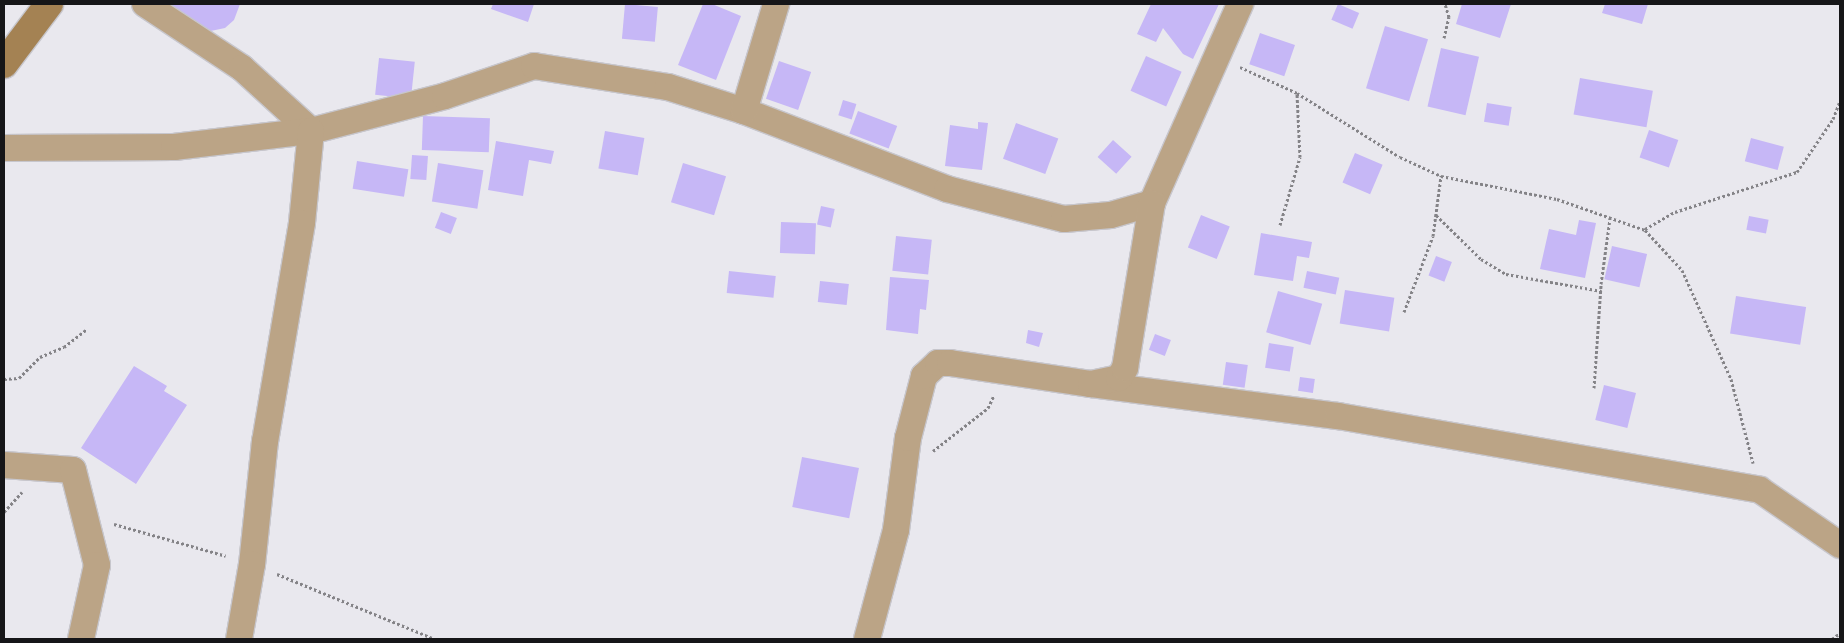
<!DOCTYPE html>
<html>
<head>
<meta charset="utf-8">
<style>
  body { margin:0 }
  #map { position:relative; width:1844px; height:643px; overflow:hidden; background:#e9e8ee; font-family:Jost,sans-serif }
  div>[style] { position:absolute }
  .building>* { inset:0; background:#c6b7f6; transform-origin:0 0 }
  .path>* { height:3px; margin-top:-1.5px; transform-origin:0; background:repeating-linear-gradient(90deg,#848387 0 2.5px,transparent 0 5px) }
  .roads { filter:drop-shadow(1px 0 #c7c6cc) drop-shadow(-1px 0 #c7c6cc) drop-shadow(0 1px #c7c6cc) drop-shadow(0 -1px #c7c6cc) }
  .minor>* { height:26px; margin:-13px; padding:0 13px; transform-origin:13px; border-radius:13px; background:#bba486 }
  .secondary>* { height:28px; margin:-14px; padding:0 14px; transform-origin:14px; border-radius:14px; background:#a48253 }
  span { translate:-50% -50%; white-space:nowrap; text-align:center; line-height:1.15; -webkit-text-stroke:4px #f6f5fb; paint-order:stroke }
  .frame { position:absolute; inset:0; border:5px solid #161618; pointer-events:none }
</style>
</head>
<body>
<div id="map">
  <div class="building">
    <div style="clip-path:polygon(172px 4px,240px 4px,234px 20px,225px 28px,201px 33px,174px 12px)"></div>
    <div style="clip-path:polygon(493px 4px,534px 4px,528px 22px,491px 9px)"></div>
    <div style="left:625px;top:4px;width:33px;height:35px;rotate:5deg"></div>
    <div style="clip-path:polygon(703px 4px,712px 4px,741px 16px,716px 80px,678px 65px)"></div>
    <div style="clip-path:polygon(1151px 4px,1219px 4px,1193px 59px,1183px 54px,1163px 28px,1156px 42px,1137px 34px)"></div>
    <div style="left:1338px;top:4px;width:23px;height:17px;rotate:23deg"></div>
    <div style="clip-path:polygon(1462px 4px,1511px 4px,1500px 38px,1456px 24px)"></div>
    <div style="clip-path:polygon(1605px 4px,1648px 4px,1642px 24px,1602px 13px)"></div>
    <div style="left:1385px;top:26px;width:45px;height:65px;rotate:17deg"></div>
    <div style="left:1260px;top:33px;width:37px;height:33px;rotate:19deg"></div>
    <div style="left:1441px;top:48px;width:39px;height:60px;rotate:13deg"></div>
    <div style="left:1146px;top:56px;width:39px;height:38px;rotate:24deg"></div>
    <div style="left:379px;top:58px;width:36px;height:37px;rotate:6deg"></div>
    <div style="left:779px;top:61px;width:34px;height:40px;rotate:19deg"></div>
    <div style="left:1580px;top:78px;width:74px;height:37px;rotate:10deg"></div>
    <div style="left:843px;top:100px;width:14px;height:16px;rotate:17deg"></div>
    <div style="left:1487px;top:103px;width:25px;height:19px;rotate:9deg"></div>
    <div style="left:858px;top:111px;width:42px;height:24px;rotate:21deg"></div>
    <div style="left:423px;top:116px;width:67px;height:34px;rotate:2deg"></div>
    <div style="clip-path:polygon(978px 122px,988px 123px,982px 170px,945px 166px,950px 125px,978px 129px)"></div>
    <div style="left:1016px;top:123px;width:45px;height:38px;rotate:20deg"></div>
    <div style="left:1649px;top:130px;width:31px;height:29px;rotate:19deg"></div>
    <div style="left:605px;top:131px;width:40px;height:38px;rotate:10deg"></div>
    <div style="left:1751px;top:138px;width:34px;height:24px;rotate:15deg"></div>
    <div style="left:1113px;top:140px;width:25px;height:23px;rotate:42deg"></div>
    <div style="clip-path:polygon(496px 141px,554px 151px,551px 164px,529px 160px,523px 196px,488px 190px)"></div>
    <div style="left:1355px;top:153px;width:30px;height:32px;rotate:23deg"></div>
    <div style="left:412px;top:155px;width:16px;height:24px;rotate:4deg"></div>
    <div style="left:357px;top:161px;width:52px;height:28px;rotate:9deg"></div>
    <div style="left:438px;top:163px;width:46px;height:39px;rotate:9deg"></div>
    <div style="left:683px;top:163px;width:45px;height:41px;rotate:17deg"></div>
    <div style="left:821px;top:206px;width:14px;height:19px;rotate:12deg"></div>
    <div style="left:441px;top:212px;width:17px;height:17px;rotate:21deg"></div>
    <div style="left:1201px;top:215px;width:31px;height:35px;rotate:22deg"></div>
    <div style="left:1749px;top:216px;width:20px;height:14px;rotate:11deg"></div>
    <div style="clip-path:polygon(1579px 220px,1596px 223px,1585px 278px,1540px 269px,1549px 229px,1576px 235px)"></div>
    <div style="left:781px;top:222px;width:35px;height:31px;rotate:2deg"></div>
    <div style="clip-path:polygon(1261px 233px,1312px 242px,1309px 258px,1297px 256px,1293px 281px,1254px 275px)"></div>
    <div style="left:896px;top:236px;width:36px;height:35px;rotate:6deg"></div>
    <div style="left:1612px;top:246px;width:36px;height:34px;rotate:13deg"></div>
    <div style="left:1436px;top:256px;width:17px;height:21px;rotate:21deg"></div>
    <div style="left:729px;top:271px;width:47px;height:22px;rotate:6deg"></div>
    <div style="left:1307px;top:271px;width:33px;height:17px;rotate:12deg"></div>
    <div style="clip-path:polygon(890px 277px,929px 280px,926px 310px,920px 309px,918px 334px,886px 330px)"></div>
    <div style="left:820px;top:281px;width:29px;height:21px;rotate:6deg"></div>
    <div style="left:1345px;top:290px;width:50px;height:34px;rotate:9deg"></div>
    <div style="left:1278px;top:291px;width:46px;height:43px;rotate:16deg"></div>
    <div style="left:1736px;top:296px;width:71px;height:38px;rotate:9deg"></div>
    <div style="clip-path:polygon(1028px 330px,1043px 333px,1039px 347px,1026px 343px)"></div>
    <div style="left:1155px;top:334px;width:17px;height:17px;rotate:21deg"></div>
    <div style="left:1269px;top:343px;width:25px;height:25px;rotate:9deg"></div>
    <div style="left:1226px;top:362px;width:22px;height:23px;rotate:8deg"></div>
    <div style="clip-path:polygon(134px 366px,167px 386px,164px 391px,187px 405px,136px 484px,81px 448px)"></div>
    <div style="left:1300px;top:377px;width:15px;height:14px;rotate:8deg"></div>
    <div style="left:1604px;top:385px;width:33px;height:36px;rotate:14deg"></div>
    <div style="left:802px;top:457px;width:58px;height:51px;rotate:11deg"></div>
  </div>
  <div class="path">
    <div style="left:1444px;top:38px;width:22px;rotate:-77deg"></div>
    <div style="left:1449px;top:17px;width:14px;rotate:-107deg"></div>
    <div style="left:1240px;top:67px;width:63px;rotate:24.5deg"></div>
    <div style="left:1297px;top:93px;width:121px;rotate:31.9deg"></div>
    <div style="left:1400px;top:157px;width:45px;rotate:24.9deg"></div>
    <div style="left:1441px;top:176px;width:118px;rotate:11.2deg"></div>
    <div style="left:1557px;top:199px;width:93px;rotate:19.4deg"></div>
    <div style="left:1645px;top:230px;width:54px;rotate:47.2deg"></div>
    <div style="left:1682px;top:270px;width:120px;rotate:65.8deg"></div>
    <div style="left:1731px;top:379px;width:87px;rotate:75.3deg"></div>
    <div style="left:1436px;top:215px;width:63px;rotate:44.4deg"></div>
    <div style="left:1481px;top:259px;width:29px;rotate:31deg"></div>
    <div style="left:1506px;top:274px;width:97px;rotate:10.1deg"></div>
    <div style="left:1280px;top:225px;width:71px;rotate:-73.6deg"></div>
    <div style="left:1300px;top:157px;width:64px;rotate:-92.7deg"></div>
    <div style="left:1645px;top:229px;width:34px;rotate:-30deg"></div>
    <div style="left:1675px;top:212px;width:128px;rotate:-18.2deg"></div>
    <div style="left:1797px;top:172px;width:64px;rotate:-55.8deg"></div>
    <div style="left:1833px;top:119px;width:19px;rotate:-69deg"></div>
    <div style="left:1404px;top:312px;width:81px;rotate:-69.1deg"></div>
    <div style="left:1433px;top:236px;width:61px;rotate:-82.4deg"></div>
    <div style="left:4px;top:379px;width:15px;rotate:-4deg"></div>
    <div style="left:19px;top:378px;width:30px;rotate:-45deg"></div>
    <div style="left:40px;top:357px;width:26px;rotate:-23deg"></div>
    <div style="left:64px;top:347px;width:29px;rotate:-38deg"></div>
    <div style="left:1594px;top:388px;width:104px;rotate:-86.1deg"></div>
    <div style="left:1601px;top:284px;width:67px;rotate:-82.2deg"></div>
    <div style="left:933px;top:451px;width:70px;rotate:-38deg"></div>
    <div style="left:988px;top:408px;width:14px;rotate:-65deg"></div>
    <div style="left:4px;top:512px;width:27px;rotate:-48deg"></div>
    <div style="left:114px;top:524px;width:116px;rotate:15.9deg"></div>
    <div style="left:277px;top:574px;width:171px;rotate:22.4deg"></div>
    <div style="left:1832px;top:639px;width:10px;rotate:-37deg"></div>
  </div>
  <div class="roads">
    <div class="minor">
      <div style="left:145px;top:4px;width:116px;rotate:33.4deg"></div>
      <div style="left:242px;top:68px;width:93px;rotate:42.4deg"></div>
      <div style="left:311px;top:131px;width:138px;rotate:-14.6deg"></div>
      <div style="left:445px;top:96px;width:94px;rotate:-18.6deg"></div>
      <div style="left:534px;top:66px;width:136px;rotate:8.9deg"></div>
      <div style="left:668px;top:87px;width:80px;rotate:17.5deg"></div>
      <div style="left:744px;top:111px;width:217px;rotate:21deg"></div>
      <div style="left:947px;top:189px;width:121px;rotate:14.4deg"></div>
      <div style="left:1064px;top:219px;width:47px;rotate:-4.9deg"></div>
      <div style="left:1111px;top:215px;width:43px;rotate:-16.3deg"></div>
      <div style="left:1152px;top:203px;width:218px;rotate:-66.1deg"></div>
      <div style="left:744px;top:111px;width:112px;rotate:-73.3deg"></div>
      <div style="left:4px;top:148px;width:170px;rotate:-0.3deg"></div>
      <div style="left:174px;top:147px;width:138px;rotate:-6.7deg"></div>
      <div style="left:311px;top:131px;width:92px;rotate:95.6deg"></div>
      <div style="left:302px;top:223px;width:221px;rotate:99.6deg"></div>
      <div style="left:265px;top:441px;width:124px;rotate:96deg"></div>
      <div style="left:252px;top:564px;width:76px;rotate:99.8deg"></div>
      <div style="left:1091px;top:384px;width:249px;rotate:7.4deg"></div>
      <div style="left:1338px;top:416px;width:428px;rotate:9.9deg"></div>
      <div style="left:1760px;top:490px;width:97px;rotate:34.5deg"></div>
      <div style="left:4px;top:465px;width:69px;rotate:4.1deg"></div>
      <div style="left:73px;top:470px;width:98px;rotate:75.8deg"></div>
      <div style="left:97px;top:565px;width:76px;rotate:102.2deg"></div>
      <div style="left:867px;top:639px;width:113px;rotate:-75.1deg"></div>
      <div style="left:896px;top:530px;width:93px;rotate:-82.6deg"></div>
      <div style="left:908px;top:438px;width:64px;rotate:-75.5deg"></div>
      <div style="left:924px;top:376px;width:19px;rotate:-43deg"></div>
      <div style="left:938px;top:363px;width:12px"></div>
      <div style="left:950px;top:363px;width:143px;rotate:8.5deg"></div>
      <div style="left:1091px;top:384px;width:29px;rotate:-12deg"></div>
      <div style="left:1119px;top:378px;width:12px;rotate:-59deg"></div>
      <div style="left:1125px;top:368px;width:167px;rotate:-80.7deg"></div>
    </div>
    <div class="secondary">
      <div style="left:4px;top:64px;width:75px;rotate:-53.1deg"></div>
    </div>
  </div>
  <div class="frame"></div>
</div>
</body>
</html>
